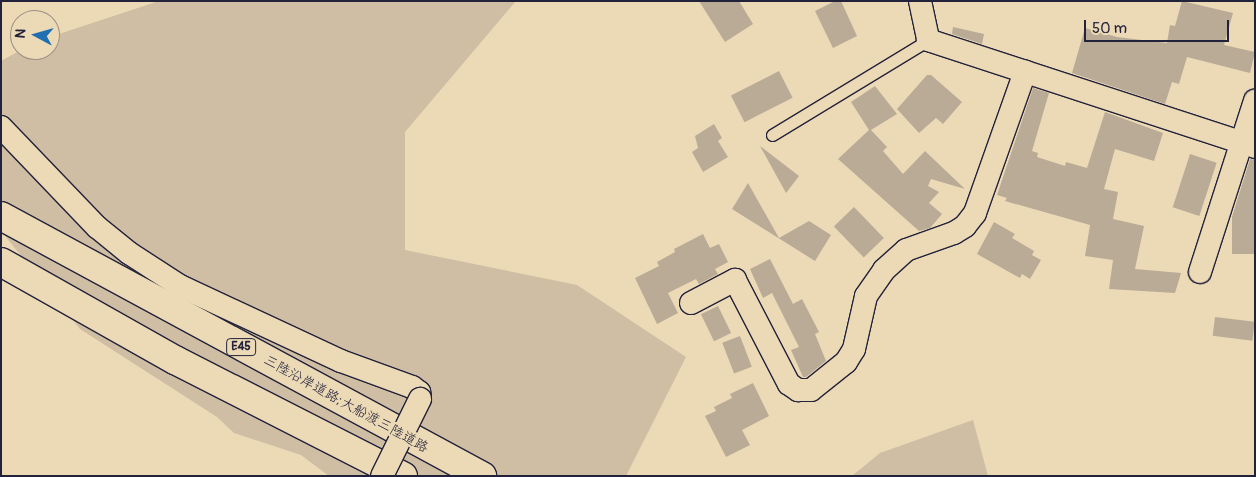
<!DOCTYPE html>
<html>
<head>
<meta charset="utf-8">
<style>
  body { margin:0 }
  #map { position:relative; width:1256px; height:477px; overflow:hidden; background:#ecd9b6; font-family:Pangolin,"Klee One",sans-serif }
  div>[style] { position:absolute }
  .green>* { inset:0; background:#cfbea4 }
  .building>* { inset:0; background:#baab97; transform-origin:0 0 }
  .roads { filter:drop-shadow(1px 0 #22223b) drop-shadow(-1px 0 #22223b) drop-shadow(0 1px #22223b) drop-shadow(0 -1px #22223b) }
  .service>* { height:11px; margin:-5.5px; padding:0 5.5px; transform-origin:5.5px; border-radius:5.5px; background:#ecd9b6 }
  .minor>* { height:22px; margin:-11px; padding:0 11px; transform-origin:11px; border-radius:11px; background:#ecd9b6 }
  .motorway>* { height:28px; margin:-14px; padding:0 14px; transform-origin:14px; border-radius:14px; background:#ecd9b6 }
  .bridges { filter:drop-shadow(1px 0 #22223b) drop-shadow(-1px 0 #22223b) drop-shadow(0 1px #22223b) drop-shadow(0 -1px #22223b) }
  .minor-bridge>* { height:22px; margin:-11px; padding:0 11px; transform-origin:11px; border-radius:11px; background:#ecd9b6 }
  span { translate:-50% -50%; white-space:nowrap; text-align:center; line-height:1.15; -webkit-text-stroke:4.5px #ecd9b6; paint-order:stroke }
  .shield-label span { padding:1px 4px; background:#ecd9b6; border:1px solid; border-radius:4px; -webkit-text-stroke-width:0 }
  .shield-label { font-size:12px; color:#22223b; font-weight:700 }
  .street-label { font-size:14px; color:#22223b }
  .frame { position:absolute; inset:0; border:2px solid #22223b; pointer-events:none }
  .north { position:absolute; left:10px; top:10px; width:50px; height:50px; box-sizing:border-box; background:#ecd9b6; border:1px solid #9b9085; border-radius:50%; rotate:276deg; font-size:14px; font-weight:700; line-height:20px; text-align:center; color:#22223b }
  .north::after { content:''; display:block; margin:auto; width:18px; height:22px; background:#1f6fb2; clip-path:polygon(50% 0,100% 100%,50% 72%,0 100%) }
  .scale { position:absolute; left:1084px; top:20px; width:145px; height:22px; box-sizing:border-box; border:2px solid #22223b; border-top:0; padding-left:6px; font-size:15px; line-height:18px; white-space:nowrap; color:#22223b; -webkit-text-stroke:4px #ecd9b6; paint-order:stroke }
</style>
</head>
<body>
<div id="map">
  <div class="green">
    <div style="clip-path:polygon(159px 1px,516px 1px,405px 132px,405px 250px,577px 285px,686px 357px,626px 476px,329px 476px,301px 455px,234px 433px,217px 417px,80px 329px,1px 231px,1px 61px,21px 50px,50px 50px,50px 37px)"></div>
    <div style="clip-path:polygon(973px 420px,988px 476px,852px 476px,880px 453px)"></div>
  </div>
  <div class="building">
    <div style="clip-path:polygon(699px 1px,739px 1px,753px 24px,725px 42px)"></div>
    <div style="clip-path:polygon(835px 1px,841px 1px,857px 36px,833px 48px,815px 11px)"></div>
    <div style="clip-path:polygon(1182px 1px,1233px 13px,1224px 45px,1255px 52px,1250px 73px,1187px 57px,1179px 84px,1172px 82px,1165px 104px,1072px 73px,1085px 28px,1117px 37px,1167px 43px,1170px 25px,1175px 26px)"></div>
    <div style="clip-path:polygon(953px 27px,984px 34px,982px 44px,952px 34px)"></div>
    <div style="left:779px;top:71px;width:30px;height:54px;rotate:63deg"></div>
    <div style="clip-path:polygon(927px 75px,931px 75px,962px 102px,943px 124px,936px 118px,919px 133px,897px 109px)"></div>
    <div style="clip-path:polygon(875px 86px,897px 114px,871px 130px,887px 147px,883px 151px,903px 174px,925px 151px,965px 189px,931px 179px,928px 186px,939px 192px,929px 203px,942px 214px,930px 228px,919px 231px,838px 159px,869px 130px,851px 102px)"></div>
    <div style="clip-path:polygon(1033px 88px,1049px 93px,1032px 151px,1038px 153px,1037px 157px,1065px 166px,1066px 162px,1087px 168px,1105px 112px,1163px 133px,1154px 161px,1115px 149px,1104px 189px,1118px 192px,1113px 219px,1144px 226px,1135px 269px,1181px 273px,1175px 293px,1109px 289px,1113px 260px,1085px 256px,1090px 225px,1005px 201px,1007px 198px,997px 195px)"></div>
    <div style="clip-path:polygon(714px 124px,722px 138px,718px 141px,728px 157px,703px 172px,692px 152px,698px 148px,695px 136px)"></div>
    <div style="clip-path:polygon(760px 146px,799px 176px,786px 193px)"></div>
    <div style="left:1190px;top:154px;width:28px;height:56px;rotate:18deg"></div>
    <div style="clip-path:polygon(1250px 159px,1255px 160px,1255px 254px,1232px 254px,1232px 217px)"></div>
    <div style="clip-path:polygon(748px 183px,779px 238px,809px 221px,831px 235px,815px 261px,732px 209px)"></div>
    <div style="left:854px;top:207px;width:43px;height:28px;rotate:46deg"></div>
    <div style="clip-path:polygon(994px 222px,1015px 234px,1012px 238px,1034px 251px,1032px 255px,1041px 260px,1030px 279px,1022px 274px,1020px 278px,977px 254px)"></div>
    <div style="clip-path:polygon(703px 234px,710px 248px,719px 244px,728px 262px,715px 269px,718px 274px,699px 284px,696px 279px,668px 293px,678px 313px,657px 324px,635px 278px,659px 266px,657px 262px,675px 252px,674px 249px)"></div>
    <div style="clip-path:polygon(770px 259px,793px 304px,802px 299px,819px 332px,815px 334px,826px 361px,806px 377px,803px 377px,791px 350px,799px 347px,772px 293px,763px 298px,750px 269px)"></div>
    <div style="left:718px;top:306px;width:30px;height:19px;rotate:64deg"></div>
    <div style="left:1215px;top:317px;width:40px;height:19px;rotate:7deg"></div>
    <div style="left:740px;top:336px;width:33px;height:19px;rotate:69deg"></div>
    <div style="clip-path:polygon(753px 383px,769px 416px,742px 430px,750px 445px,726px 457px,705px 416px,716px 411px,714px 407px,732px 398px,730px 394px)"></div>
  </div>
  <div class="roads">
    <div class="service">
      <div style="left:772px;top:135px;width:183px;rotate:-31.3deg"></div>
    </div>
    <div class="minor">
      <div style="left:920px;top:1px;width:40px;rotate:78deg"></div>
      <div style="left:928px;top:40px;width:344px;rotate:18.1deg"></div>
      <div style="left:1px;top:127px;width:139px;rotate:46.2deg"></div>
      <div style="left:97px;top:227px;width:41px;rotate:39.1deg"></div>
      <div style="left:129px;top:253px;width:61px;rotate:32.9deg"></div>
      <div style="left:180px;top:286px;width:178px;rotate:25deg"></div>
      <div style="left:341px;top:361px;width:76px;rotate:20.1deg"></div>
      <div style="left:412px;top:387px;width:9px;rotate:36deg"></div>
      <div style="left:419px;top:392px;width:7px;rotate:82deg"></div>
      <div style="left:1200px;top:272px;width:180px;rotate:-72.2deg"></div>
      <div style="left:691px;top:303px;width:50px;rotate:-27.6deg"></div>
      <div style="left:735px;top:280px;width:117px;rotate:62.6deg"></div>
      <div style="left:789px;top:384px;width:11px;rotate:34deg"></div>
      <div style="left:798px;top:390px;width:13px"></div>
      <div style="left:811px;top:390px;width:45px;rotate:-38.7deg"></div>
      <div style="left:846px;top:362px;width:15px;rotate:-58deg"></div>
      <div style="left:854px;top:349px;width:54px;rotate:-77.2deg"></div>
      <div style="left:866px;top:296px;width:32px;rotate:-55deg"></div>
      <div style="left:884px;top:270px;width:30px;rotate:-42deg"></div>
      <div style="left:906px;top:250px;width:51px;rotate:-19.5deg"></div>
      <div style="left:954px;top:233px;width:13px;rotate:-32deg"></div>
      <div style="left:965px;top:226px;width:16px;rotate:-52deg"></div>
      <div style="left:975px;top:213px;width:150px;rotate:-70.5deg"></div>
    </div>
    <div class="motorway">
      <div style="left:1px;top:216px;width:547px;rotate:28.39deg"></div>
      <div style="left:1px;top:262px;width:200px;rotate:29.4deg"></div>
      <div style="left:175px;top:360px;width:256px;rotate:27deg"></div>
    </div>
  </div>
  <div class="bridges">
    <div class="minor-bridge">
      <div style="left:382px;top:476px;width:86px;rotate:-63.7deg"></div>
    </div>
  </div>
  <div class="shield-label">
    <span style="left:241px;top:347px">E45</span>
  </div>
  <div class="street-label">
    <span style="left:346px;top:404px;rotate:29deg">三陸沿岸道路;大船渡三陸道路</span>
  </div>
  <div class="frame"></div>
  <div class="north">N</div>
  <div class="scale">50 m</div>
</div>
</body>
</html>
